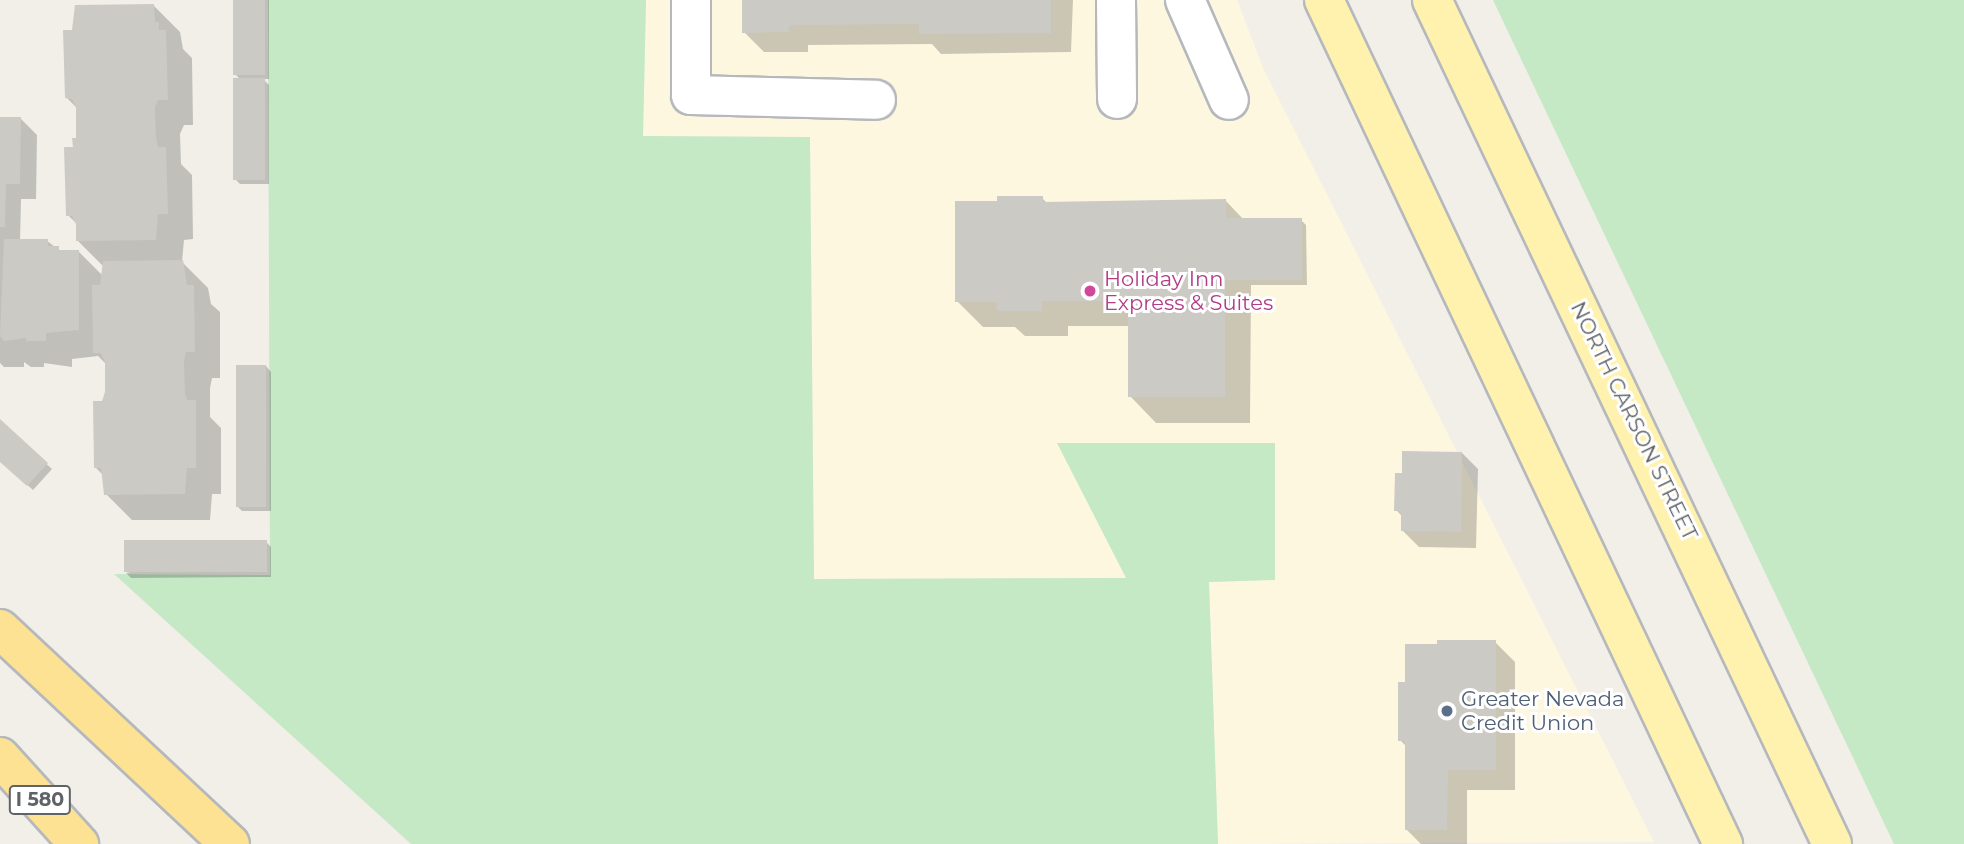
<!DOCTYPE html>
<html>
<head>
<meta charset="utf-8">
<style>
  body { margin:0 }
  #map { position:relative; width:1964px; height:844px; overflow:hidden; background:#f1efe8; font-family:Montserrat,sans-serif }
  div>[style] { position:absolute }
  .commercial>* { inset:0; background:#fef7e0 }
  .green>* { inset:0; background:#c5e8c5 }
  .shadow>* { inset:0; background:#0003 }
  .building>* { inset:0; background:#cccac5; transform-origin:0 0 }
  .roads { filter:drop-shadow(2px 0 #b5b8bc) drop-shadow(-2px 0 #b5b8bc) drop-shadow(0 2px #b5b8bc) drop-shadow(0 -2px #b5b8bc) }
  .minor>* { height:38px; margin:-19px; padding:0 19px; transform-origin:19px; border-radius:19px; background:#fff }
  .major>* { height:38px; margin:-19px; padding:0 19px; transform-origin:19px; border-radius:19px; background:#fff2af }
  .highway>* { height:38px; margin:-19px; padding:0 19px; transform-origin:19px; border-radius:19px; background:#fde293 }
  .dots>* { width:19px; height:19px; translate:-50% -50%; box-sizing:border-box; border:4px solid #fff; border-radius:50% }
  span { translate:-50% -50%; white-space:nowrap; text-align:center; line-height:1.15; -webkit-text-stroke:6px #fff; paint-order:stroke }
  .shield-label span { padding:2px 5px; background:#fff; border:2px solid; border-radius:5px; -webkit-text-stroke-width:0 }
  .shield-label { font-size:19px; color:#5f6368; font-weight:700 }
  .hotel-label { font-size:21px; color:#b23c85 }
  .left { translate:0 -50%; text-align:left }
  .street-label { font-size:21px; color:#5f6368 }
  .service-label { font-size:21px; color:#4e5e75 }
</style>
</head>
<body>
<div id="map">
  <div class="commercial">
    <div style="clip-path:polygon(646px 0,1237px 0,1263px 68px,1654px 842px,1218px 844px,1209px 582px,1274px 580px,1275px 443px,1057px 443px,1127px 578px,814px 579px,810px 137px,643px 136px)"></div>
  </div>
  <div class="green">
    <div style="clip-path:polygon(268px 0,646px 0,643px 136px,810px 137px,814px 579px,1126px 578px,1057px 443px,1275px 443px,1275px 580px,1209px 582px,1218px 844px,411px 844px,114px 574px,270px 575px)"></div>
    <div style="clip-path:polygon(1493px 0,1964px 0,1964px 844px,1894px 844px)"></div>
  </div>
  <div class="shadow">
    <div style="clip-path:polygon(235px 0,269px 0,269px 79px,263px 79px,269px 85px,269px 184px,240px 184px,235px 179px,241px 80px,235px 74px)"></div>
    <div style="clip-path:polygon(743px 0,1073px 0,1071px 52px,941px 54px,932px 44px,808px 45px,808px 52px,764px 52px,744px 32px)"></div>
    <div style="clip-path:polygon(154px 6px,180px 32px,183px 49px,192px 58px,193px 125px,184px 125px,180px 134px,181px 164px,192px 175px,193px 239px,184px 240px,182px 262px,208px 288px,211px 304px,220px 312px,220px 378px,212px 378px,210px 388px,210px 417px,221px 428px,221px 494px,212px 494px,210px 520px,132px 520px,106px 494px,103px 475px,95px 467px,106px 393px,106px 364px,98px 356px,72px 359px,72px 367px,44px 363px,44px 367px,31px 367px,24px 362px,24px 367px,4px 367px,0 363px,0 118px,21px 119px,37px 135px,36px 199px,21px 199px,20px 243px,47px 241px,62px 252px,79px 252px,103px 276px,104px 267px,78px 241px,78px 225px,68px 215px,78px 140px,77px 108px,66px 97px,73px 32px)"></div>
    <div style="clip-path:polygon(1042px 198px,1048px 204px,1225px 200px,1244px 220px,1301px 220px,1306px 225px,1307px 285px,1251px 285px,1250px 423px,1156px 423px,1130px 396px,1130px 326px,1068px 326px,1068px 336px,1025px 336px,1015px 327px,983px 327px,957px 301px,998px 203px)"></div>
    <div style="clip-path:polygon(266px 366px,271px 372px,271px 511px,242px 511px,237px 506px)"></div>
    <div style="clip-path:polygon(0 422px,52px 469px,33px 490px,0 460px)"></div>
    <div style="clip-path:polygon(1462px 453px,1478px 469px,1476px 548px,1419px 547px,1403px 531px,1403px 517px,1396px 510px,1403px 475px)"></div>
    <div style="clip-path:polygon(266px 542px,271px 547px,271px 577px,131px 578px,126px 573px)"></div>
    <div style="clip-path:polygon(1495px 642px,1515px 662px,1515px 790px,1467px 790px,1467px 844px,1421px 844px,1407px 830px,1407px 747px,1400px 740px,1407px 683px)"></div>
  </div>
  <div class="building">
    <div style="left:233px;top:0;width:32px;height:75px"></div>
    <div style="clip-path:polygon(742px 0,1051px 0,1051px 33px,919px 34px,919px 24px,789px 25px,789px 32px,742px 33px)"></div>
    <div style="clip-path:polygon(154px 4px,155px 22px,159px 22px,159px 30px,166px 30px,168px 100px,158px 100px,155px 107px,156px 137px,158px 147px,166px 147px,168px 214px,158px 214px,156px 240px,76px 241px,76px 224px,72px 216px,66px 216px,64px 147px,73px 147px,72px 138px,76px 138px,76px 108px,72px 99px,65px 98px,63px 30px,72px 30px,75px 5px)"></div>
    <div style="left:233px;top:78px;width:32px;height:102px"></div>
    <div style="clip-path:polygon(0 117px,21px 117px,20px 184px,6px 184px,5px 227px,0 227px)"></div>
    <div style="clip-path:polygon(997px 196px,1043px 196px,1043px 202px,1226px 199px,1226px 218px,1302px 218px,1302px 280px,1225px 280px,1225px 397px,1128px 397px,1128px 301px,1042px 301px,1042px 311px,997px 311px,997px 302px,955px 302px,955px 201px,997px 201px)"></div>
    <div style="clip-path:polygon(4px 239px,48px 239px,48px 246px,59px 246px,59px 250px,79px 250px,79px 330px,46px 333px,46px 341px,26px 341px,26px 338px,4px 341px,0 336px)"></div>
    <div style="clip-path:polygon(183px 260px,187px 285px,194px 285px,195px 352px,186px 352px,184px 361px,185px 393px,187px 400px,196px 400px,196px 468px,187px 468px,185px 494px,104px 495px,101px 468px,94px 468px,93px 401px,102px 401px,105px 392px,105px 362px,101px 353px,93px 353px,92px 285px,100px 285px,103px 261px)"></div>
    <div style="left:236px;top:365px;width:30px;height:142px"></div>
    <div style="clip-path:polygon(0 419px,48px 463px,27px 486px,0 462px)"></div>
    <div style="clip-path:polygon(1402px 451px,1462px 452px,1461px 532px,1401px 531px,1401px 511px,1394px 511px,1395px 473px,1402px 473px)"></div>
    <div style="left:267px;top:540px;width:32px;height:143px;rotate:90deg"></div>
    <div style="clip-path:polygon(1437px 640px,1496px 640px,1496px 770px,1448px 770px,1447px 830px,1405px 830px,1405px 741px,1398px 741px,1398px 682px,1405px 682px,1405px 644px,1437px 644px)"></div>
  </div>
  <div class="roads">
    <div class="minor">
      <div style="left:691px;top:0;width:95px;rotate:90deg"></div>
      <div style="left:691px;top:95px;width:185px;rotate:1.5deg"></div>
      <div style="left:1116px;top:0;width:99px;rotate:89.4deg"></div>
      <div style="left:1185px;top:0;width:109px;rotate:66.3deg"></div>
    </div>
    <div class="major">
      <div style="left:1324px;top:0;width:934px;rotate:64.7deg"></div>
      <div style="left:1432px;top:0;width:934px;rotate:64.64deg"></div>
    </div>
    <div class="highway">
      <div style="left:0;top:629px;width:315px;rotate:43.1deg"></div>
      <div style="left:0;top:757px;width:118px;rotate:47.8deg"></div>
    </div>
  </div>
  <div class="dots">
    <div style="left:1090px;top:291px;background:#d1479c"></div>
    <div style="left:1447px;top:711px;background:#5c6f8a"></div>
  </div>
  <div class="shield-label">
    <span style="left:40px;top:800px">I 580</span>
  </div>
  <div class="hotel-label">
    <span class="left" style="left:1104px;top:291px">Holiday Inn<br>Express &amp; Suites</span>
  </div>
  <div class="street-label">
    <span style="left:1634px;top:421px;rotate:64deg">NORTH CARSON STREET</span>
  </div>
  <div class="service-label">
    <span class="left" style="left:1461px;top:711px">Greater Nevada<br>Credit Union</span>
  </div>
</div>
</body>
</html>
